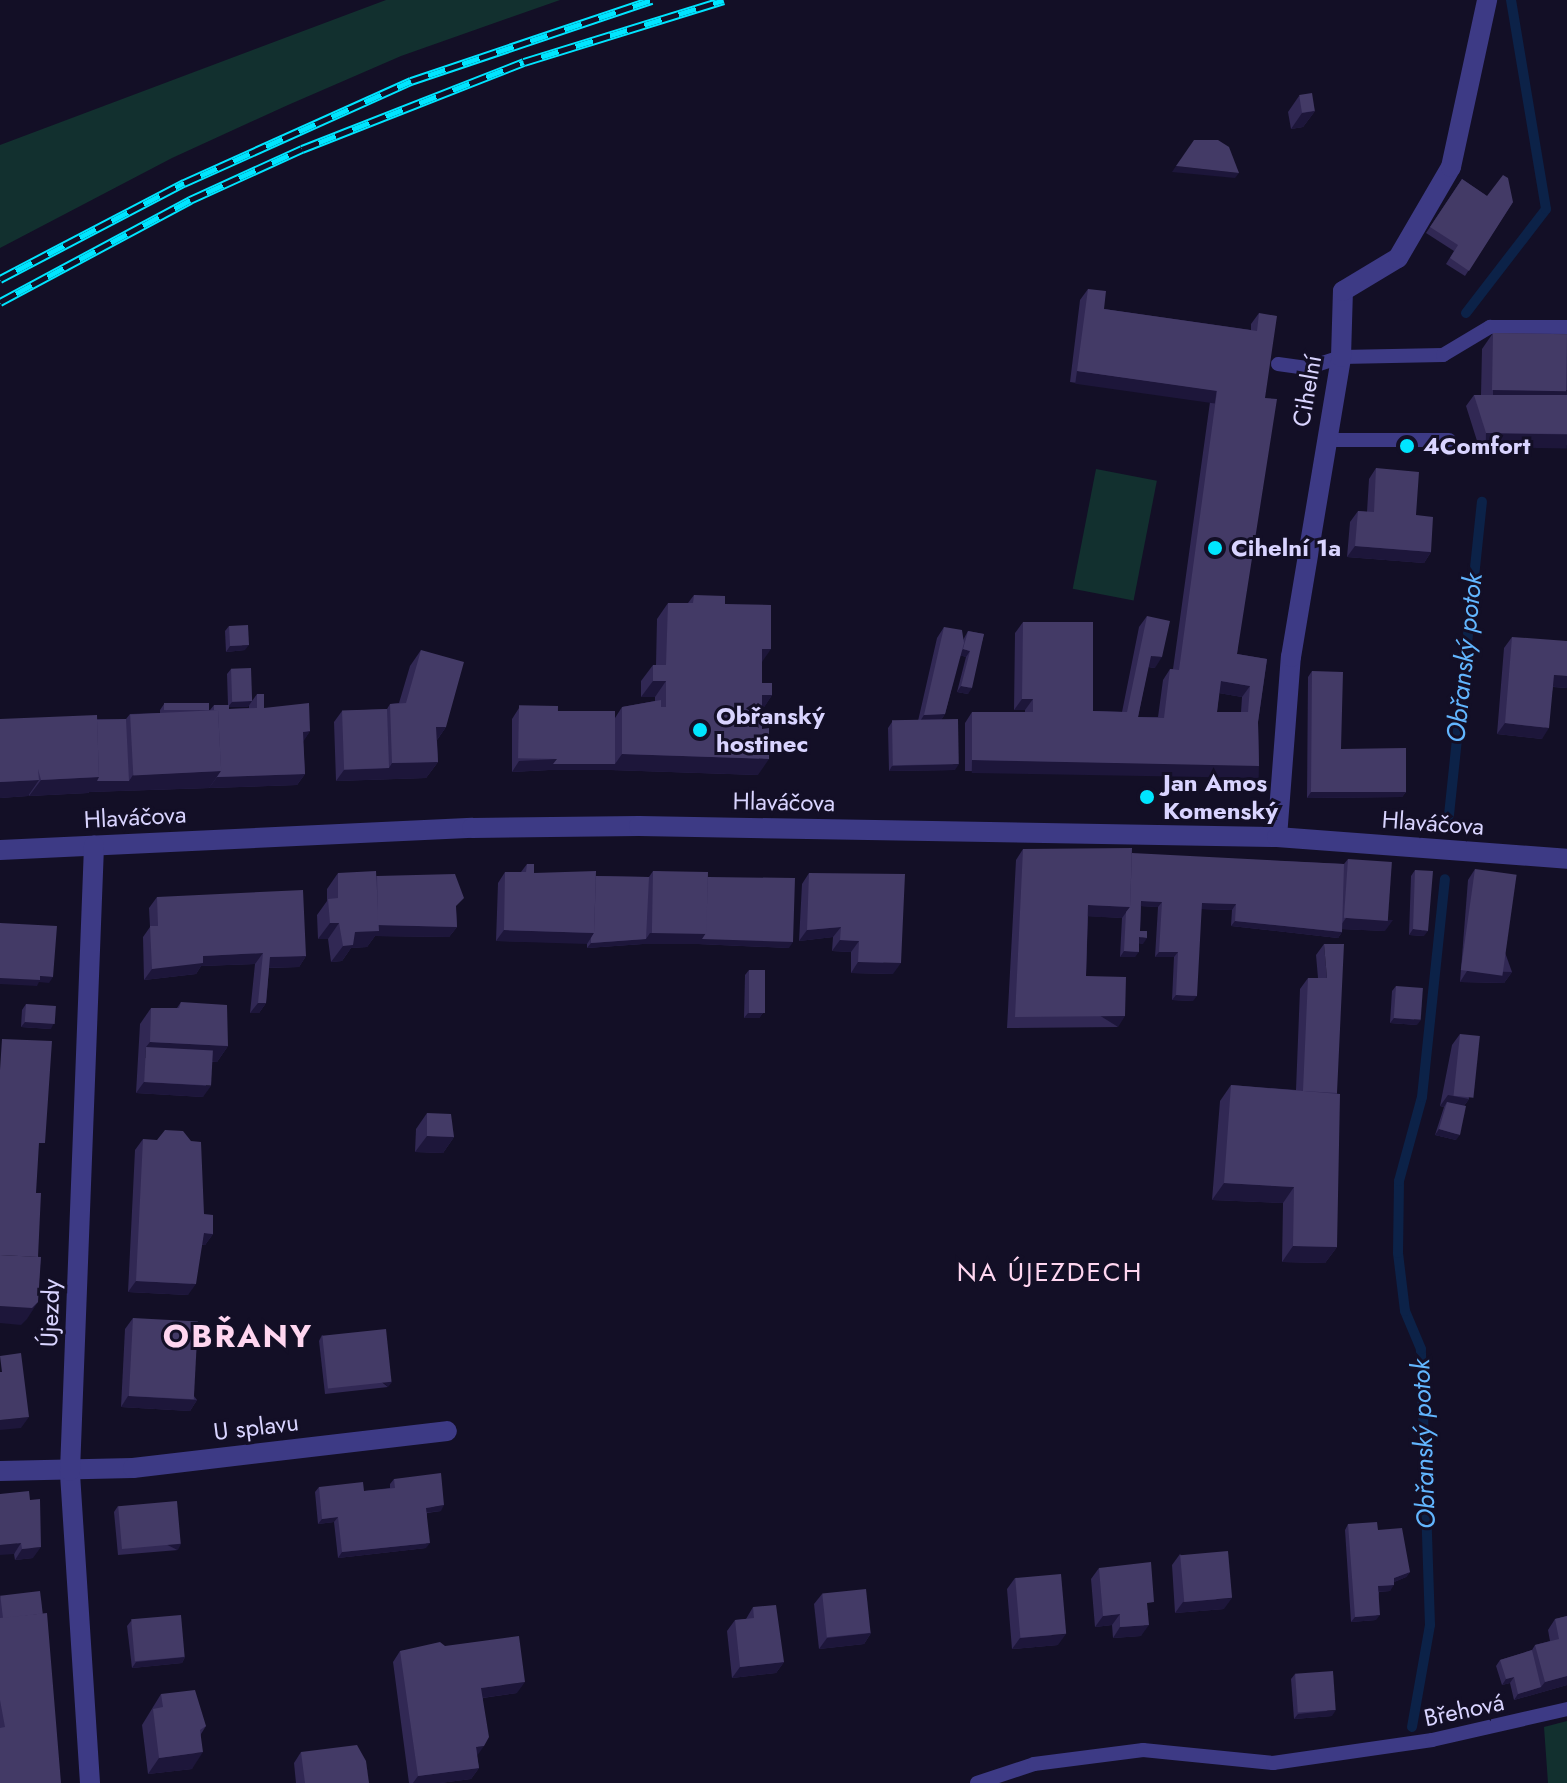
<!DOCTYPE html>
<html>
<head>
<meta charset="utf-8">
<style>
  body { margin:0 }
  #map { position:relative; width:1567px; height:1783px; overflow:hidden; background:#130f26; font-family:Jost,sans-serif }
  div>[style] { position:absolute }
  .green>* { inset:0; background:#12302f; transform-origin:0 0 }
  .stream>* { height:10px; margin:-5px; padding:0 5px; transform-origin:5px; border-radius:5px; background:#0c2248 }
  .lane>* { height:14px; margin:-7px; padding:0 7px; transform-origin:7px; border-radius:7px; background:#3d3a85 }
  .street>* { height:20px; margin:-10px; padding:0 10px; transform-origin:10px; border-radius:10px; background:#3d3a85 }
  .rail>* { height:9px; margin-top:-4.5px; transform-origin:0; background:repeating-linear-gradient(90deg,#130f26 0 18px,#00e5ff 0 36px); box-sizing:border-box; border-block:2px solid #00e5ff }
  .wall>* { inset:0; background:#312854 }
  .shaded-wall>* { inset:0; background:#1d163a; transform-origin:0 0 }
  .building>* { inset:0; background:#433a66; transform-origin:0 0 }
  .dots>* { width:22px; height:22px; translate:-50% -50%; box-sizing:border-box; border:4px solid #130f26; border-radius:50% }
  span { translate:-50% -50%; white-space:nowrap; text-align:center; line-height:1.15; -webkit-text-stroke:6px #130f26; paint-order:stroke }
  .street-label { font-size:24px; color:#d9d4ff }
  .poi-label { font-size:24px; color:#d9d4ff; font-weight:700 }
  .left { translate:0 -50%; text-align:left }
  .water-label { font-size:26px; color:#62b6ff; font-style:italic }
  .neighbourhood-label { font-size:26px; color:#ffd6f0; letter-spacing:2px }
  .district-label { font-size:32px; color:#ffd6f0; font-weight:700; letter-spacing:2px }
</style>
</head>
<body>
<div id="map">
  <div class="green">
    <div style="clip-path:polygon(386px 0,560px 0,401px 56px,288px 105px,172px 158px,0 248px,0 145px)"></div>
    <div style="left:1096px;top:469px;width:62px;height:122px;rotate:11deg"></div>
    <div style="clip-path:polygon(1567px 1721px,1567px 1783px,1548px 1783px,1544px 1727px)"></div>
  </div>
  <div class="stream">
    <div style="left:1466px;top:313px;width:131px;rotate:-52.4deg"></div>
    <div style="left:1546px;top:209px;width:212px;rotate:-99.5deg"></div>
    <div style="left:1449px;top:815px;width:315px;rotate:-84deg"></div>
    <div style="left:1412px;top:1727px;width:104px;rotate:-80deg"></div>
    <div style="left:1430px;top:1625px;width:276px;rotate:-91.9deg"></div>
    <div style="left:1421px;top:1349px;width:41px;rotate:-112.8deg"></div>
    <div style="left:1405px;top:1311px;width:58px;rotate:-96.9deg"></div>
    <div style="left:1398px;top:1253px;width:72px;rotate:-89.2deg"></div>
    <div style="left:1399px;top:1181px;width:87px;rotate:-74.7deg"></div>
    <div style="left:1422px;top:1097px;width:219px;rotate:-84deg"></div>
  </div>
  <div class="lane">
    <div style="left:1278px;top:364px;width:29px;rotate:8deg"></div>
    <div style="left:1307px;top:368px;width:36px;rotate:-18deg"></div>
    <div style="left:1341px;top:357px;width:102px;rotate:-1.1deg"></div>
    <div style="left:1443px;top:355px;width:55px;rotate:-30.8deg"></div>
    <div style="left:1490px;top:327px;width:77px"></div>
    <div style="left:1325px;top:440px;width:124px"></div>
    <div style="left:977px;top:1783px;width:60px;rotate:-18.4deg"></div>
    <div style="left:1034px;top:1764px;width:110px;rotate:-7.3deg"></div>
    <div style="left:1143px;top:1750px;width:131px;rotate:5.7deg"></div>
    <div style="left:1273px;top:1763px;width:161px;rotate:-8.2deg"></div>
    <div style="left:1432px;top:1740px;width:139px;rotate:-12.9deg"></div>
  </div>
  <div class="street">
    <div style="left:1277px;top:837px;width:181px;rotate:-85.6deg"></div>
    <div style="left:1291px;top:657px;width:304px;rotate:-80.5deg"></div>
    <div style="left:1341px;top:357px;width:66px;rotate:-88.3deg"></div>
    <div style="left:1343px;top:291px;width:64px;rotate:-31deg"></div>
    <div style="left:1398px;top:258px;width:105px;rotate:-59.8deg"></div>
    <div style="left:1451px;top:167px;width:171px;rotate:-77.8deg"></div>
    <div style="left:0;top:850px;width:473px;rotate:-2.7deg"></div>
    <div style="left:472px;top:828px;width:167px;rotate:-0.7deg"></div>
    <div style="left:639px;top:826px;width:638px;rotate:0.99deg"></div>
    <div style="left:1277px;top:837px;width:291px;rotate:4.3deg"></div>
    <div style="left:0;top:1471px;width:133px;rotate:-1.3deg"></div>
    <div style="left:133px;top:1468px;width:316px;rotate:-6.7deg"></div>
    <div style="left:90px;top:1783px;width:313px;rotate:-93.7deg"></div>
    <div style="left:70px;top:1471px;width:626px;rotate:-87.8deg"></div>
  </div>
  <div class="rail">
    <div style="left:0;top:279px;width:208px;rotate:-27.6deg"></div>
    <div style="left:184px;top:183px;width:249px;rotate:-24.2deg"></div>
    <div style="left:411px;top:81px;width:254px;rotate:-18.6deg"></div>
    <div style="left:0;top:302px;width:216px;rotate:-28.2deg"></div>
    <div style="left:190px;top:200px;width:123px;rotate:-24.5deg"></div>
    <div style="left:302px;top:149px;width:238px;rotate:-21.4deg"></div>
    <div style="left:524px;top:62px;width:209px;rotate:-17.2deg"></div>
  </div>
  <div class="wall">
    <div style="clip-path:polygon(1299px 96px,1315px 111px,1303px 127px,1291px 129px,1288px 112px)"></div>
    <div style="clip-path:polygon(1462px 179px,1487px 196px,1513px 202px,1465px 276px,1446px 264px,1454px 251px,1426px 233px)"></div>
    <div style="clip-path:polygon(evenodd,1088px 289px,1104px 309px,1251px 330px,1251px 324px,1259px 313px,1265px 398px,1237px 654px,1267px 659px,1258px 722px,1259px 766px,1252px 777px,965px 771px,965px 723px,972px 712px,1025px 712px,1025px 710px,1014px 710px,1015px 633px,1023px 622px,1093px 711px,1122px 712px,1139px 627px,1147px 616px,1155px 668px,1148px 667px,1138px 717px,1158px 717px,1163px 680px,1170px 669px,1173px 669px,1210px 402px,1070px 382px,1080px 300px,1088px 289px,1219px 693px,1242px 697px,1241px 712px,1217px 712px,1219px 693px)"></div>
    <div style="clip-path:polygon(1493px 333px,1567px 334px,1567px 445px,1478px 444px,1466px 406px,1474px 395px,1481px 395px,1482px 349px)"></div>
    <div style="clip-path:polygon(1376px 468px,1416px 515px,1431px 552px,1424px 563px,1347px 557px,1350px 522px,1358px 511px,1367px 512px,1369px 479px)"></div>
    <div style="clip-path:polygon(694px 595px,725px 604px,762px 663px,762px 683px,772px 695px,762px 710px,758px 775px,611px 770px,549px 770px,512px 772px,512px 719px,519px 708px,615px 718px,622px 707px,655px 701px,655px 697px,641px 697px,641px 681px,653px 665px,656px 665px,657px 619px,668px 603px,688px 603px)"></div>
    <div style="clip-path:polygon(229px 626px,245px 650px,226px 652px,225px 631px)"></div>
    <div style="clip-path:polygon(944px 627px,963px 640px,968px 631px,984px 634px,968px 694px,957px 692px,966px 657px,960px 655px,945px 714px,941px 720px,955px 770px,889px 771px,888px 728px,892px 722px,918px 721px,937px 638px)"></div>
    <div style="clip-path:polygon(1512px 637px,1567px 688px,1553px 687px,1542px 739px,1497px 734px,1504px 648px)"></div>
    <div style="clip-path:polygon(421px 650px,446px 727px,437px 740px,438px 762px,426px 778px,336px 781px,334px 722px,342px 711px,387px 709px,390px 704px,399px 703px,410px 666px)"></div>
    <div style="clip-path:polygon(evenodd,231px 669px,252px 701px,257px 694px,264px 708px,310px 731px,303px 741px,305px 774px,297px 785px,89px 792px,88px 793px,29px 796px,29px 794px,28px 796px,0 798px,0 719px,126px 719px,130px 714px,160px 713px,160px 710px,164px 704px,210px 710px,214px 705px,228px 705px,227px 674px,231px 669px,249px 706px,249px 708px,229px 709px,229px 707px,249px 706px)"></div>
    <div style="clip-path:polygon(1312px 671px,1341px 749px,1406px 792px,1402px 797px,1307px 798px,1308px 677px)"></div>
    <div style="clip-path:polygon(1023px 849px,1344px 864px,1348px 859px,1385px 931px,1342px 929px,1342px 932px,1338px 938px,1231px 926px,1232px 910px,1201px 909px,1193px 1001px,1172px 1000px,1174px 957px,1155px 957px,1158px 907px,1141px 906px,1140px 931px,1143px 944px,1139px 943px,1135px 957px,1120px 957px,1122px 918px,1088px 916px,1086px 976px,1118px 1027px,1007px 1028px,1016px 860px)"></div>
    <div style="clip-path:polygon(527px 864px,534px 873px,596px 876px,649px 877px,653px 871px,708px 877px,789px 948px,698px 944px,643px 944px,587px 948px,587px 943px,496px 941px,498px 883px,505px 872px,521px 872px)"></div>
    <div style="clip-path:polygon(1475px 869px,1512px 972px,1504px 983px,1460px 982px,1468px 880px)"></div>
    <div style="clip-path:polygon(1415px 870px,1424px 936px,1409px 935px,1411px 876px)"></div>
    <div style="clip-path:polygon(338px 873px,377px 876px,456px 910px,457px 927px,449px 937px,375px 936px,367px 947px,351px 948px,342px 961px,331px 962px,328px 939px,318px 939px,317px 915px,327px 901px,327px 889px)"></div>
    <div style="clip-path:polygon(809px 873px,893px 974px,851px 973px,851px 952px,832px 951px,833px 937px,799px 941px,802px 884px)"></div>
    <div style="clip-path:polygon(157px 897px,306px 956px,299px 967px,269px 968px,266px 1003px,259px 1013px,250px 1013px,255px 964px,201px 966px,196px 974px,144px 980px,143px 937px,150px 927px,149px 908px)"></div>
    <div style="clip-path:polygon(1324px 944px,1337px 1093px,1337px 1247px,1325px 1263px,1282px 1262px,1283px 1203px,1212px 1200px,1220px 1101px,1231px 1085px,1296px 1090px,1300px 989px,1308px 978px,1318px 978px,1316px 955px)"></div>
    <div style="clip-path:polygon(749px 970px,763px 1013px,759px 1018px,744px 1018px,745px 975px)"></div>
    <div style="clip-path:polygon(1396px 986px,1417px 1025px,1390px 1023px,1392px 991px)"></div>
    <div style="clip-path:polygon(181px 1002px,228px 1046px,217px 1062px,212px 1062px,203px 1097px,136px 1093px,140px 1024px,151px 1008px,177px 1008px)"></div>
    <div style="clip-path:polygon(26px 1004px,51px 1029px,21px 1027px,22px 1010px)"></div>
    <div style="clip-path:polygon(1460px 1034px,1469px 1099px,1464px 1106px,1456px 1140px,1435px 1135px,1444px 1107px,1440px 1106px,1452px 1045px)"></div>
    <div style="clip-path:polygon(427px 1113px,454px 1137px,443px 1153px,415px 1152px,416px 1129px)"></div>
    <div style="clip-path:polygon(143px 1139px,204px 1214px,213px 1234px,205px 1245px,202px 1245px,188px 1295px,128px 1292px,135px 1150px)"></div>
    <div style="clip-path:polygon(133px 1318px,197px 1400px,190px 1411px,121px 1407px,125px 1329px)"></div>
    <div style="clip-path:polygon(322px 1335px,388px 1387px,325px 1394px,319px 1341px)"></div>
    <div style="clip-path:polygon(394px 1479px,441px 1511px,427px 1513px,426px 1548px,338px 1558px,334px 1522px,318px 1524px,315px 1492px,319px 1487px,364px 1491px,390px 1488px,390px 1484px)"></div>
    <div style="clip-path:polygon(30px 1500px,33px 1558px,15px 1560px,14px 1554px)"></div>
    <div style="clip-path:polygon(118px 1506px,178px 1550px,118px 1555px,114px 1512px)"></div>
    <div style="clip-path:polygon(1348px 1524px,1378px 1530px,1410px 1572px,1406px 1577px,1394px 1582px,1390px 1591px,1379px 1592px,1376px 1620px,1351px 1622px,1345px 1530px)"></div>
    <div style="clip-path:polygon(1180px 1554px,1224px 1609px,1175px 1613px,1172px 1565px)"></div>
    <div style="clip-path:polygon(1099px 1568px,1148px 1611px,1141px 1636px,1113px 1638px,1112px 1625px,1095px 1627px,1091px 1579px)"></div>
    <div style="clip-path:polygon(1015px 1578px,1058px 1645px,1012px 1649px,1007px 1589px)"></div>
    <div style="clip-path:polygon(822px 1594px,871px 1633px,864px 1644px,819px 1649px,814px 1604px)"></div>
    <div style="clip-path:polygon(0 1595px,61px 1783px,0 1783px)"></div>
    <div style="clip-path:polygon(753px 1607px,784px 1662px,776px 1673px,732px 1678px,727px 1631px,735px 1620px,746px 1619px)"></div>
    <div style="clip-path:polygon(1567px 1616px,1567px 1685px,1514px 1700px,1510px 1683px,1502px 1685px,1496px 1666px,1500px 1660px,1532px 1650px,1535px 1645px,1550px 1641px,1548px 1630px,1555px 1619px)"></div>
    <div style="clip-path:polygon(131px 1621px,185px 1657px,182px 1663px,132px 1668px,127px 1626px)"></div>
    <div style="clip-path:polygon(445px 1646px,517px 1693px,483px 1698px,477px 1756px,479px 1768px,471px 1779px,440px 1783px,409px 1783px,393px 1662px,400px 1651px)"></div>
    <div style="clip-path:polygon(1295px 1674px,1332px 1716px,1294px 1719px,1291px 1679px)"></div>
    <div style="clip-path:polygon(161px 1694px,206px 1726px,201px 1734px,192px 1769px,148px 1774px,142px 1725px)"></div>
    <div style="clip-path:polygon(301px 1752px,369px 1783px,296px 1783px,294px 1763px)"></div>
  </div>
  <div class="shaded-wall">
    <div style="clip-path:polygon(1315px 111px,1303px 127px,1291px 129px,1302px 113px)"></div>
    <div style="clip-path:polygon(1176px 166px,1239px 173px,1235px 178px,1172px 172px)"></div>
    <div style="left:1077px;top:371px;width:141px;height:13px;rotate:8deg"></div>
    <div style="left:1493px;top:390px;width:74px;height:20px"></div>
    <div style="left:1486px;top:433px;width:81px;height:14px;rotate:1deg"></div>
    <div style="clip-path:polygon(1355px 546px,1431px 552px,1424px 563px,1347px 557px)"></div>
    <div style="clip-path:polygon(249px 645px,245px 650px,226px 652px,230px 646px)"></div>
    <div style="clip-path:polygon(762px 649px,771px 649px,760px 665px)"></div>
    <div style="clip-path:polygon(963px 649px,970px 651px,966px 657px,959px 655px)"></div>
    <div style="clip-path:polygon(1151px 656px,1162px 657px,1155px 668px,1143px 666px)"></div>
    <div style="clip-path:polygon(1554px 675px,1567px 676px,1567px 688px,1546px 686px)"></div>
    <div style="clip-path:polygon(653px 681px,666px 681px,655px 697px,641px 697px)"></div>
    <div style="clip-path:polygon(1221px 681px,1250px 686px,1242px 697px,1213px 692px)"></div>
    <div style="clip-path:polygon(961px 686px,972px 688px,968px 694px,957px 692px)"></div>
    <div style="clip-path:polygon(762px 695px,772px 695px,761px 712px)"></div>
    <div style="clip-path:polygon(1022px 699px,1033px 699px,1025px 710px,1014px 710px)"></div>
    <div style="clip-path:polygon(252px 701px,248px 707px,228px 707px,232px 702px)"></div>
    <div style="clip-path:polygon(945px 714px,938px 725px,917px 726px,924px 715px)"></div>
    <div style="clip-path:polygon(1505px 723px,1549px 728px,1542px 739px,1497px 734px)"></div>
    <div style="clip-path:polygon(436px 727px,446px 727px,434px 744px)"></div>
    <div style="clip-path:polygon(310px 731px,303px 742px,303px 732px)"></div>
    <div style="clip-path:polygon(622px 754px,769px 759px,758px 775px,611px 770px,549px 770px,512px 772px,519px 761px,557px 759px,615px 764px)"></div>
    <div style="left:972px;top:760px;width:287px;height:13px;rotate:1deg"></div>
    <div style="clip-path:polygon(438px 762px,426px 778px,336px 781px,344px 770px,389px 768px,392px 763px)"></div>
    <div style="clip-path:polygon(959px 764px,955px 770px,889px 771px,892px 766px)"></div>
    <div style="clip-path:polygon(221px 771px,209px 788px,89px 792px,88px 793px,29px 796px,41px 780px,99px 777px,129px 781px,133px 775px)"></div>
    <div style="clip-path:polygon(305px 774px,297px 785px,209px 788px,217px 777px)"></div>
    <div style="clip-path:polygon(39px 780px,28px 796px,0 798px,0 782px)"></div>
    <div style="clip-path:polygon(1311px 792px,1406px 792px,1402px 797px,1307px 798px)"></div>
    <div style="clip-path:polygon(1141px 901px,1162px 902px,1158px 907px,1137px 906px)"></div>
    <div style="clip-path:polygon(1202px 903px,1236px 904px,1232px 910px,1198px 909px)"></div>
    <div style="clip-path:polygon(1088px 905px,1130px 907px,1122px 918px,1081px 916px)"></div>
    <div style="clip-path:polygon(1346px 918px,1393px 920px,1385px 931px,1338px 929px)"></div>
    <div style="clip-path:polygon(1235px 921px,1342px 932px,1338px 938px,1231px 926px)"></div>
    <div style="clip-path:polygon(330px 923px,339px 923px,328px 939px,318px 939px)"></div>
    <div style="clip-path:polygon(374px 925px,457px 927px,449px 937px,375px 936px,367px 947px,351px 948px,342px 961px,331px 962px,343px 946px,355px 932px)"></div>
    <div style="clip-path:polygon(841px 927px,833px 937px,799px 941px,807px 930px)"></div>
    <div style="clip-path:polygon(1413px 929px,1428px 931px,1424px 936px,1409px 935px)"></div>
    <div style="clip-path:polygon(504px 930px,594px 933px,587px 944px,496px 941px)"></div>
    <div style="clip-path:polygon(650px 933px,706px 933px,793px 942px,789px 948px,698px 944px,643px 944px,587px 948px,591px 943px,646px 939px)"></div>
    <div style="clip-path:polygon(1139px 937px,1147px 938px,1143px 944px,1135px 943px)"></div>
    <div style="clip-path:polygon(840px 940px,859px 941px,851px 952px,832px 951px)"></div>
    <div style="clip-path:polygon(1124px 951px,1139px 952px,1135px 957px,1120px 957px)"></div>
    <div style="clip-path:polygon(1159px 952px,1178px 952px,1174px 957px,1155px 957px)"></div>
    <div style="clip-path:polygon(263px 953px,255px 964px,201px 966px,196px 974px,144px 980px,152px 969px,203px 956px)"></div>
    <div style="clip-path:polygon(306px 956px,299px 967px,262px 968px,270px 957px)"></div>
    <div style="clip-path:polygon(858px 962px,901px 963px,893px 974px,851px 973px)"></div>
    <div style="clip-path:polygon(1467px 971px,1512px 972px,1504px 983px,1460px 982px)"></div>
    <div style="clip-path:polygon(40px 976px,53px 977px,49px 983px,39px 982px,37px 986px,0 984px,0 978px)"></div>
    <div style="clip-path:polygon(1176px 995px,1197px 996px,1193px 1001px,1172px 1000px)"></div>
    <div style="clip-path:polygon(258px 1003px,266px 1003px,259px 1013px,250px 1013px)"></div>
    <div style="clip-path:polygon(748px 1013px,763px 1013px,759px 1018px,744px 1018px)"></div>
    <div style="left:1125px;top:1016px;width:13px;height:110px;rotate:122deg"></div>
    <div style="clip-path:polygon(1394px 1018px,1421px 1020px,1417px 1025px,1390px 1023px)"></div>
    <div style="clip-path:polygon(25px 1022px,54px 1023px,51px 1029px,21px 1027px)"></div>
    <div style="clip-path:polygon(150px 1042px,228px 1046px,217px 1062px,145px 1058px,146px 1047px)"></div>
    <div style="clip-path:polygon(144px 1082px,211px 1086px,203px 1097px,136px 1093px)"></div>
    <div style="clip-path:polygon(1448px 1095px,1469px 1099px,1461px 1110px,1447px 1102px,1444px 1107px,1440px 1106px)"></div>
    <div style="clip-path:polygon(1439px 1129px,1460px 1135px,1456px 1140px,1435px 1135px)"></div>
    <div style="clip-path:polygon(427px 1136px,454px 1137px,443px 1153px,415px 1152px)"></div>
    <div style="clip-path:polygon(1224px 1183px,1294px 1187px,1283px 1203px,1212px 1200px)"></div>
    <div style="clip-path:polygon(204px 1233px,213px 1234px,205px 1245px,196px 1244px)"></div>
    <div style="clip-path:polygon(1293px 1246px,1337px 1247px,1325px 1263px,1282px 1262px)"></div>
    <div style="clip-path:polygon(136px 1281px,196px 1284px,188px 1295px,128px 1292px)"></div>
    <div style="clip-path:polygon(38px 1302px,27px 1319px,21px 1325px,0 1323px,0 1306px)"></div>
    <div style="left:392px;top:1382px;width:6px;height:63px;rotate:129deg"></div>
    <div style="clip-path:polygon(128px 1396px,197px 1400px,190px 1411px,121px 1407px)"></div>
    <div style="clip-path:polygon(29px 1417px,21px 1428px,0 1430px,0 1420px)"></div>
    <div style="clip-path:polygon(444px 1505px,441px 1511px,422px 1513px,426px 1508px)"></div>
    <div style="clip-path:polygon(338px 1517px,334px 1522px,318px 1524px,322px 1519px)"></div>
    <div style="clip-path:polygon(21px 1543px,14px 1554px,0 1555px,0 1545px)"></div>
    <div style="clip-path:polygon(430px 1543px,426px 1548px,338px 1558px,342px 1552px)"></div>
    <div style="left:181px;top:1544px;width:7px;height:59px;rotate:117deg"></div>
    <div style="clip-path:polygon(41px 1547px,33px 1558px,15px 1560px,22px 1549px)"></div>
    <div style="clip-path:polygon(1410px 1572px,1406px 1577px,1390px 1584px,1394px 1578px)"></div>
    <div style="clip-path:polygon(1394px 1585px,1390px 1591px,1374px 1592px,1378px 1586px)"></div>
    <div style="clip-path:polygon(1232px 1598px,1224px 1609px,1175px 1613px,1183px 1602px)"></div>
    <div style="clip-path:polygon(1120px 1614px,1112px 1625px,1095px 1627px,1103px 1616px)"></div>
    <div style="clip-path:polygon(1380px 1615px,1376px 1620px,1351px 1622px,1355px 1617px)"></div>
    <div style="clip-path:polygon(1149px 1625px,1141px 1636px,1113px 1638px,1120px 1627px)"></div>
    <div style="clip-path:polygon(871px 1633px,864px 1644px,819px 1649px,827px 1638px)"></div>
    <div style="clip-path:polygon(1066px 1634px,1058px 1645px,1012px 1649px,1020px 1638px)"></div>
    <div style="clip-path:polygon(185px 1657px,182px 1663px,132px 1668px,136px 1662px)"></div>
    <div style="clip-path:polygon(784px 1662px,776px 1673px,732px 1678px,740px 1667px)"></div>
    <div style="clip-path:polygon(1567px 1676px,1567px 1685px,1514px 1700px,1518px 1694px,1541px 1687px,1545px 1682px)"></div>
    <div style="clip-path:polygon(1514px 1677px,1510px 1683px,1502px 1685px,1506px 1679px)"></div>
    <div style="clip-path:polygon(525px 1682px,517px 1693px,474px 1699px,481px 1688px)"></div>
    <div style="clip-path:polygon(1336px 1710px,1332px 1716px,1294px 1719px,1298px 1714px)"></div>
    <div style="clip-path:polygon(484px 1746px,477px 1756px,476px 1747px)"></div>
    <div style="clip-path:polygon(203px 1752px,192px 1769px,148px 1774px,159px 1758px)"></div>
    <div style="clip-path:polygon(479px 1768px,471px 1779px,440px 1783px,413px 1783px,418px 1776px)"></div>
  </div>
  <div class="building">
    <div style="left:1312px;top:93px;width:18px;height:13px;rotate:81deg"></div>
    <div style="clip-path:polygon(1194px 140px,1218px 140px,1229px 147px,1239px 173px,1176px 166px)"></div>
    <div style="clip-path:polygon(1503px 175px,1508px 178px,1513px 202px,1469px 271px,1450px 258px,1458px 245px,1430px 227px,1462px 179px,1487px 196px)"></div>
    <div style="clip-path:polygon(evenodd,1088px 289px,1106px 291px,1104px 309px,1257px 331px,1259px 313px,1277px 316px,1265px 398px,1277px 399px,1237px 654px,1267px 659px,1258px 722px,1259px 766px,972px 760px,972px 712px,1033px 712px,1033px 699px,1022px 699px,1023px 622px,1093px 622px,1093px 711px,1127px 712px,1147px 616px,1170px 621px,1162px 657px,1151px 656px,1138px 717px,1164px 718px,1170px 669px,1179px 670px,1217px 391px,1077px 371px,1088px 289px,1221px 681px,1250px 686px,1248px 712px,1217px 712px,1221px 681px)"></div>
    <div style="left:1493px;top:333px;width:74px;height:57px;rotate:1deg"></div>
    <div style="clip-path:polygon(1474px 395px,1567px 395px,1567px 434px,1486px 433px)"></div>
    <div style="clip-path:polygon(1376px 468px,1419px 472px,1416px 515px,1433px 517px,1431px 552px,1355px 546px,1358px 511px,1374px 512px)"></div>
    <div style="clip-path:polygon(694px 595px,725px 596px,725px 604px,771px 605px,771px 649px,762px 649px,762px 683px,772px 683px,772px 695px,762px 695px,762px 729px,769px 728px,769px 759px,622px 754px,622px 707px,661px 700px,661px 707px,666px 707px,666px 681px,653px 681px,653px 665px,666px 665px,668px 603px,693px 603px)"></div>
    <div style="left:248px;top:625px;width:20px;height:19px;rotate:87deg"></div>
    <div style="clip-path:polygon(944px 627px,962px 630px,964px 643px,945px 714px,924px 715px)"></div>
    <div style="clip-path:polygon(968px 631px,984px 634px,972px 688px,961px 686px,970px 651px,963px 649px)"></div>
    <div style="clip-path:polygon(1512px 637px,1567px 641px,1567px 676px,1554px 675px,1549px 728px,1505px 723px)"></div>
    <div style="clip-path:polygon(421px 650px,464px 662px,446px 727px,436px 727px,438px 762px,392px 763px,390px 704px,406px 703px)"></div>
    <div style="left:251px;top:668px;width:33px;height:20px;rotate:88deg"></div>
    <div style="clip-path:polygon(1312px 671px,1343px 672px,1341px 749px,1406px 748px,1406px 792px,1311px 792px)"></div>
    <div style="clip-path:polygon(257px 694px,264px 694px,264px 708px,309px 703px,310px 731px,303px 732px,305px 774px,217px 777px,221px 771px,218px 710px,214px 710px,214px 705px,229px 705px,229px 709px,257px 708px)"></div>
    <div style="left:209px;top:703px;width:7px;height:45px;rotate:90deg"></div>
    <div style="left:558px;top:706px;width:53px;height:39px;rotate:91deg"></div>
    <div style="left:387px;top:709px;width:59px;height:45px;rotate:88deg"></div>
    <div style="left:218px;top:710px;width:61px;height:88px;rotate:87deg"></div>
    <div style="clip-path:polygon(557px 711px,615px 711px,615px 764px,553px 764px,557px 759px)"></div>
    <div style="clip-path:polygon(97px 715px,99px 777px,41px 780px,38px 769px,39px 780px,0 782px,0 719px)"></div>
    <div style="clip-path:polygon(126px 719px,129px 781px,97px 781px,99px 777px,97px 720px)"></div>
    <div style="left:958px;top:719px;width:45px;height:66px;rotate:89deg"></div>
    <div style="clip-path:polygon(1132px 848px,1130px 907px,1088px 905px,1086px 976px,1126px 977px,1125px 1016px,1015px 1017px,1023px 849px)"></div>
    <div style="clip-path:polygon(1132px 853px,1344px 864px,1342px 932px,1235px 921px,1236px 904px,1202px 903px,1197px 996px,1176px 995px,1178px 952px,1159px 952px,1162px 902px,1141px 901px,1140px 931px,1147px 931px,1147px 938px,1139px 937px,1139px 952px,1124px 951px,1126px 912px,1130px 907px)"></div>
    <div style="left:1348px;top:859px;width:44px;height:59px;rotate:4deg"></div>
    <div style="clip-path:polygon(527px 864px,534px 864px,534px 873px,596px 871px,594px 933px,504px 930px,505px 872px,526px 872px)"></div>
    <div style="left:1475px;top:869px;width:42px;height:102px;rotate:8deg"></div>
    <div style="clip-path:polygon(1415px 870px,1433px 871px,1428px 931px,1413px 929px)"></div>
    <div style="clip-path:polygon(376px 871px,379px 931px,355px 932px,353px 945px,343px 946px,339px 923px,330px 923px,328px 899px,338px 898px,338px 873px)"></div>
    <div style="left:653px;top:871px;width:55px;height:62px;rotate:1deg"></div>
    <div style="clip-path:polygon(809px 873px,905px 874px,901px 963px,858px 962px,859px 941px,840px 940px,841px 927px,807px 930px)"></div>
    <div style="clip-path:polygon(455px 874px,464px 898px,456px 906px,457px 927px,378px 925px,377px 876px)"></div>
    <div style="clip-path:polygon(596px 876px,649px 877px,646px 939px,591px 943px,591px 938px,594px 933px)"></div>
    <div style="clip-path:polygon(708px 877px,795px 878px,793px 942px,702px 939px,706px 933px)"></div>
    <div style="clip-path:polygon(303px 890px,306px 956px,270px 957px,266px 1003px,258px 1003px,263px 953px,203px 956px,203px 963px,152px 969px,150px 926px,158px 926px,157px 897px)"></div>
    <div style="clip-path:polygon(0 923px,57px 926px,53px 977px,40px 976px,40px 980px,0 978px)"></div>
    <div style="clip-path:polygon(1324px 944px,1344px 944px,1337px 1093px,1303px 1091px,1308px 978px,1327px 978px)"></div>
    <div style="left:749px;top:970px;width:16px;height:43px"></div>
    <div style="left:1396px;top:986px;width:27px;height:32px;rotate:4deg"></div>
    <div style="clip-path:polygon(181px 1002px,227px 1005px,228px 1046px,150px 1042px,151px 1008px,179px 1008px)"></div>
    <div style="left:26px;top:1004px;width:30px;height:18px;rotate:4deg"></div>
    <div style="left:1460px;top:1034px;width:20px;height:62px;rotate:6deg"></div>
    <div style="clip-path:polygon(2px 1039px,52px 1041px,45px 1143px,39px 1143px,36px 1193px,41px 1193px,38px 1257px,0 1255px,0 1070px)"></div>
    <div style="left:146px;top:1047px;width:67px;height:35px;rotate:3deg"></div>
    <div style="clip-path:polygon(1231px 1085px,1340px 1094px,1337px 1247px,1293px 1246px,1294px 1187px,1224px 1183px)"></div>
    <div style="clip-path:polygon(1447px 1102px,1466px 1106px,1460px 1135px,1439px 1129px)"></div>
    <div style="clip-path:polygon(427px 1113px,451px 1114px,454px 1137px,427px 1136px)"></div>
    <div style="clip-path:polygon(165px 1130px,183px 1131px,191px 1141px,201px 1142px,204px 1214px,213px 1215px,213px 1234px,204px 1233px,196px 1284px,136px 1281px,143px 1139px,157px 1140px)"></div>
    <div style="clip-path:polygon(0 1255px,41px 1257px,38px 1302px,32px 1308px,0 1306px)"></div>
    <div style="left:133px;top:1318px;width:65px;height:78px;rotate:3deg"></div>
    <div style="left:386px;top:1329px;width:53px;height:64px;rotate:84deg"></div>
    <div style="clip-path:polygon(21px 1353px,29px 1417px,0 1420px,0 1372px,2px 1372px,0 1356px)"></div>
    <div style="clip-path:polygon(441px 1473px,444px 1505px,426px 1508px,430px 1543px,342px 1552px,338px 1517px,322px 1519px,319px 1487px,363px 1482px,364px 1491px,395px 1488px,394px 1479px)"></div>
    <div style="clip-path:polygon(29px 1491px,30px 1500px,40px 1499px,41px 1547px,22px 1549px,21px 1543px,0 1545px,0 1494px)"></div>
    <div style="left:177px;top:1501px;width:43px;height:59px;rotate:85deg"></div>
    <div style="clip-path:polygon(1377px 1522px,1378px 1530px,1402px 1528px,1410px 1572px,1394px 1578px,1394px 1585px,1378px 1586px,1380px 1615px,1355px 1617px,1348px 1524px)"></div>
    <div style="left:1228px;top:1551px;width:47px;height:48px;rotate:85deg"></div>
    <div style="clip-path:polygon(1151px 1562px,1154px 1602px,1147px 1603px,1149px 1625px,1120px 1627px,1120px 1614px,1103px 1616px,1099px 1568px)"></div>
    <div style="left:1061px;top:1574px;width:60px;height:46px;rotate:85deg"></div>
    <div style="left:866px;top:1589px;width:44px;height:44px;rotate:84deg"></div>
    <div style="left:40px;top:1591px;width:23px;height:40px;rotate:83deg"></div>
    <div style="clip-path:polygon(776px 1605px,784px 1662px,740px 1667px,735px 1620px,754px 1618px,753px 1607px)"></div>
    <div style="clip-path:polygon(47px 1613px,61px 1783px,0 1783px,0 1728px,5px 1727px,0 1700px,0 1618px)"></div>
    <div style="left:181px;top:1615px;width:42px;height:50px;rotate:85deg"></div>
    <div style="clip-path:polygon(1567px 1616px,1567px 1676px,1545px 1682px,1535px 1645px,1559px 1639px,1555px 1619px)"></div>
    <div style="clip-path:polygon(519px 1636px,525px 1682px,481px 1688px,489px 1737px,484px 1746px,476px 1747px,479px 1768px,418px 1776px,400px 1651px,440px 1642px,445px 1646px)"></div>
    <div style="clip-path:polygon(1532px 1650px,1541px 1687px,1518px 1694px,1514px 1677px,1506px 1679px,1500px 1660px)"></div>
    <div style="left:1333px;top:1671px;width:39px;height:38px;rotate:86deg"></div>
    <div style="clip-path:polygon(195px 1690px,206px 1726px,200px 1730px,203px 1752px,159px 1758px,153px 1709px,163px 1707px,161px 1694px)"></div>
    <div style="clip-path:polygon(357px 1745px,366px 1761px,369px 1783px,305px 1783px,301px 1752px)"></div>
  </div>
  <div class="dots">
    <div style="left:1407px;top:446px;background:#00e5ff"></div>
    <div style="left:1215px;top:548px;background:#00e5ff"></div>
    <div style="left:700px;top:730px;background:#00e5ff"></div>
    <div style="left:1147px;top:797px;background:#00e5ff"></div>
  </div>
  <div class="street-label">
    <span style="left:1307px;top:391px;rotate:-80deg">Cihelní</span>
    <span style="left:784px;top:802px;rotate:1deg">Hlaváčova</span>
    <span style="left:135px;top:817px;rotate:-3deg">Hlaváčova</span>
    <span style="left:1433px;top:823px;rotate:4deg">Hlaváčova</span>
    <span style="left:50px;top:1313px;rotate:-88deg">Újezdy</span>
    <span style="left:256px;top:1427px;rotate:-7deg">U splavu</span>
    <span style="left:1464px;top:1710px;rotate:-12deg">Břehová</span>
  </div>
  <div class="poi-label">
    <span class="left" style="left:1423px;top:446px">4Comfort</span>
    <span class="left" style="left:1231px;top:548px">Cihelní 1a</span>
    <span class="left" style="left:716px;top:730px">Obřanský<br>hostinec</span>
    <span class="left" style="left:1163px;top:797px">Jan Amos<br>Komenský</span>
  </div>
  <div class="water-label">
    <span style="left:1465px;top:658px;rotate:-84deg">Obřanský potok</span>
    <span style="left:1424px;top:1444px;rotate:-92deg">Obřanský potok</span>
  </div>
  <div class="neighbourhood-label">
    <span style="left:1050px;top:1273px">NA ÚJEZDECH</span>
  </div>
  <div class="district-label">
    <span style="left:238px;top:1336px">OBŘANY</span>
  </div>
</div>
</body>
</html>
